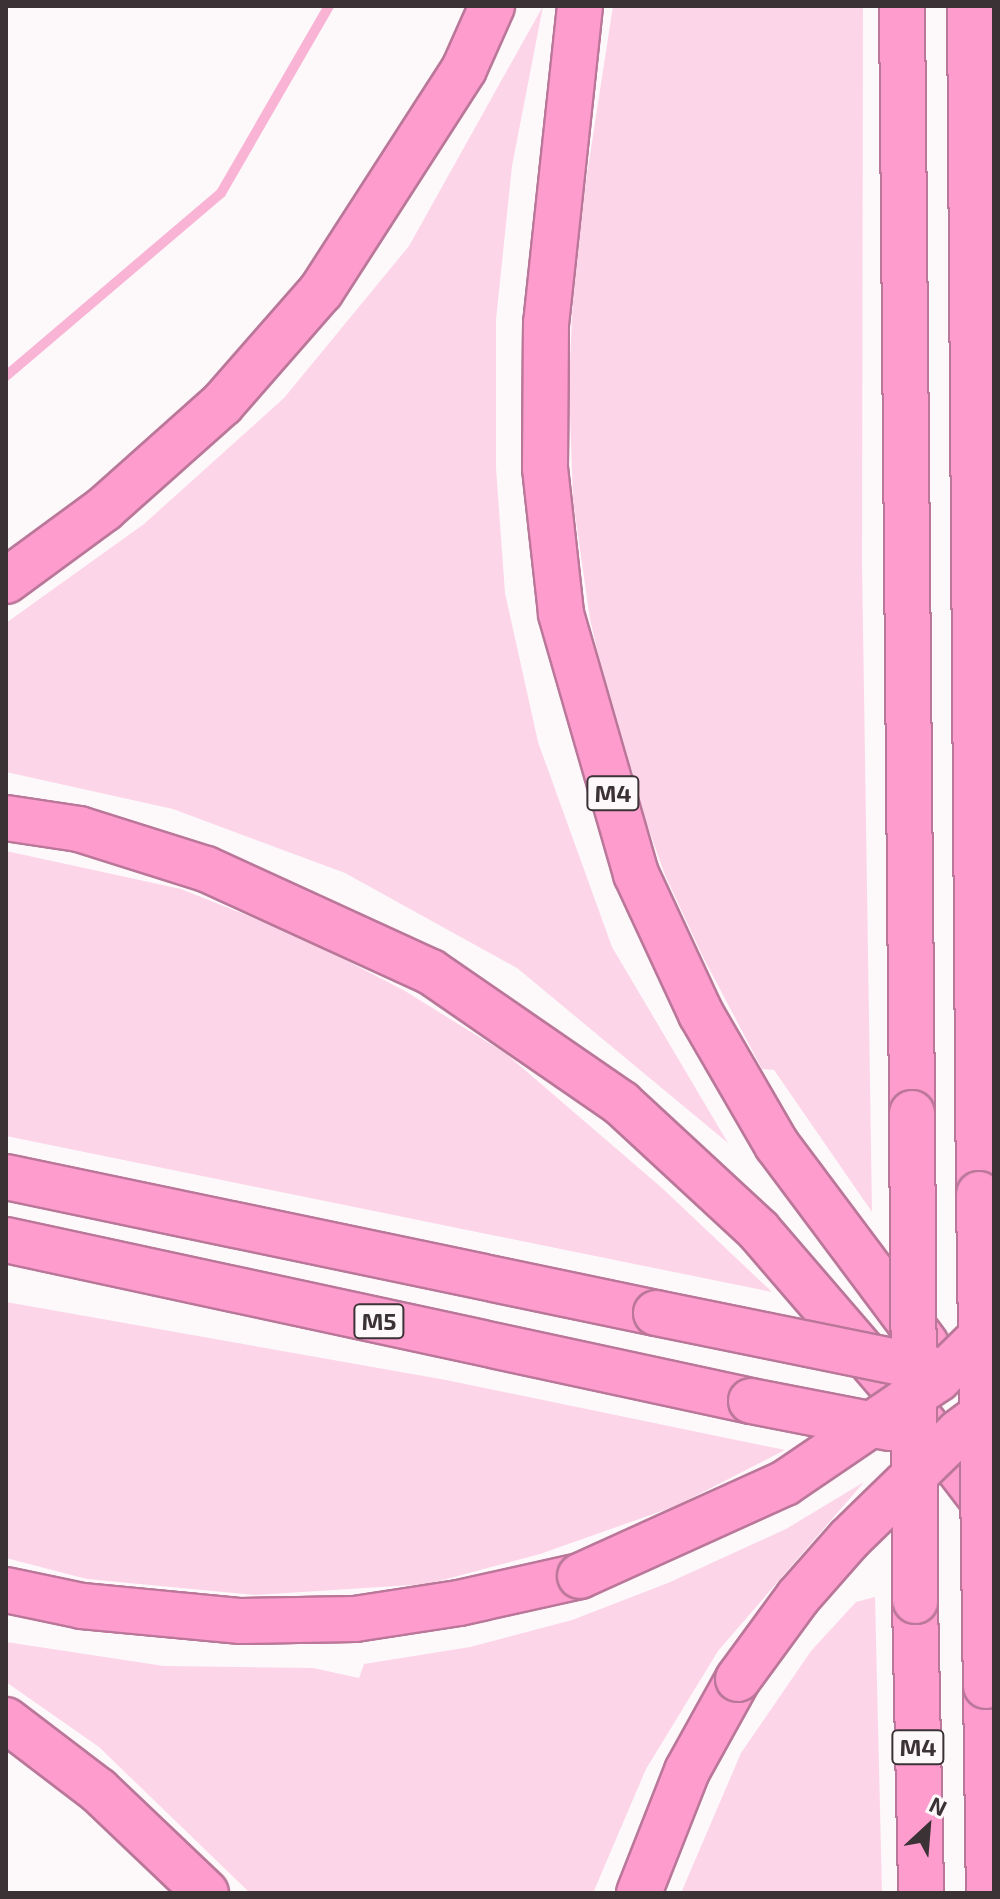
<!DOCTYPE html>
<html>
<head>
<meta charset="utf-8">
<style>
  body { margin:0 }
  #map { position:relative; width:1000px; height:1899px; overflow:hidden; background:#fdf8fa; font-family:"Exo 2",sans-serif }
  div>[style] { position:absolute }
  .green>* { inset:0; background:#fcd6e8 }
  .stream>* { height:10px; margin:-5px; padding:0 5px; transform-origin:5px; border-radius:5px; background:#f8b3d5 }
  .roads { filter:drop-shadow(2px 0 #ba7799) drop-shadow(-2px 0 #ba7799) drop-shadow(0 2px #ba7799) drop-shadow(0 -2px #ba7799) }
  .highway>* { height:44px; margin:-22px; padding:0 22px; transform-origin:22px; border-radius:22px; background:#fe9cce }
  .bridges { filter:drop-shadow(2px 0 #ba7799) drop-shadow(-2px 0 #ba7799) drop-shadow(0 2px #ba7799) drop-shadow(0 -2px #ba7799) }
  .highway-bridge>* { height:44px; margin:-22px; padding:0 22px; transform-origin:22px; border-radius:22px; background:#fe9cce }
  span { translate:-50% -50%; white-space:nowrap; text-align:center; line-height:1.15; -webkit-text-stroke:8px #fdf8fa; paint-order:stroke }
  .shield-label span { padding:2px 6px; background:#fdf8fa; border:2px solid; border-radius:6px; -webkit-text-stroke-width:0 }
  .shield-label { font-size:24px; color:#3b3236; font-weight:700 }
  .frame { position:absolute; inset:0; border:8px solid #3b3236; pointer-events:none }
  .north { position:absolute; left:888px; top:1787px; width:80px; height:80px; -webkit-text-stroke:6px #fdf8fa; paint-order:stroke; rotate:26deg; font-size:22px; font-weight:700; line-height:32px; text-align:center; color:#3b3236 }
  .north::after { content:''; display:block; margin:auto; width:28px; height:36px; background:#3b3236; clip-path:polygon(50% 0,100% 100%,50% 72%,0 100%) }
</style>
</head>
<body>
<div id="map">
  <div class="green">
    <div style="clip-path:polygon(543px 6px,512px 166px,496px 320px,496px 468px,505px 593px,538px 742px,612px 947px,728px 1143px,517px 968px,345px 873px,173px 809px,6px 772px,6px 623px,144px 524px,284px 398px,409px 246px)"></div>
    <div style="clip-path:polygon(613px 6px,863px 6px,862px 564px,872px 1212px,774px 1070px,762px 1069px,702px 955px,665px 875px,619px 746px,590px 619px,573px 501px,569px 384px,575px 252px)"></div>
    <div style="clip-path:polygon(6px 851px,181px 889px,301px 937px,405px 991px,505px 1053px,662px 1188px,772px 1292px,6px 1136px)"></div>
    <div style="clip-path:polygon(6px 1302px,446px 1380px,785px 1450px,676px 1506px,540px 1554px,428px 1584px,255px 1595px,87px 1579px,6px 1558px)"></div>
    <div style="clip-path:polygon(864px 1482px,718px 1651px,646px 1769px,593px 1893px,250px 1893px,99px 1747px,6px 1682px,6px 1642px,164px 1666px,313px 1668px,359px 1678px,364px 1664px,470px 1647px,572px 1620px,668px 1583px,786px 1529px)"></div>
    <div style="clip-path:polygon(875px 1597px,882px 1893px,681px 1893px,741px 1753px,811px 1651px,856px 1602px)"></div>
  </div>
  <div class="stream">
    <div style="left:6px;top:376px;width:282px;rotate:-40.4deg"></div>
    <div style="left:221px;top:193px;width:216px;rotate:-60deg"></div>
  </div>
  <div class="roads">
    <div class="highway">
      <div style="left:580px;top:6px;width:319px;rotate:96.1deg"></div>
      <div style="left:546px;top:323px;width:145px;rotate:90.4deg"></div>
      <div style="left:545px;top:468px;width:147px;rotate:83.7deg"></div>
      <div style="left:561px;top:614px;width:271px;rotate:73.9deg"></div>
      <div style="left:636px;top:874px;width:154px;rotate:65.1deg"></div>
      <div style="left:701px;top:1014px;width:151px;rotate:59.9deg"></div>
      <div style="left:777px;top:1145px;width:249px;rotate:53.2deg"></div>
      <div style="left:902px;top:6px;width:1107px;rotate:89.48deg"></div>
      <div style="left:970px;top:6px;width:1188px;rotate:89.57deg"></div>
      <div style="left:6px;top:581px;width:122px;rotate:-36.3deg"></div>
      <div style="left:104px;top:509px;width:158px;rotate:-41.7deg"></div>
      <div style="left:222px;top:404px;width:150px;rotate:-48.8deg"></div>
      <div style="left:321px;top:291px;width:264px;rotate:-57.2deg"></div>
      <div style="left:464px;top:69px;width:69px;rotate:-66deg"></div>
      <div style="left:6px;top:818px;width:74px;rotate:8.6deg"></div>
      <div style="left:79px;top:829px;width:133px;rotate:17.5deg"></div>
      <div style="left:206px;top:869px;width:247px;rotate:24.6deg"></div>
      <div style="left:431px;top:972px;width:231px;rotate:34.6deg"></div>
      <div style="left:621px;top:1103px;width:188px;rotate:42.8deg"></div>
      <div style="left:759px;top:1231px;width:245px;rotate:49.3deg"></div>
      <div style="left:919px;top:1417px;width:123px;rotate:52.6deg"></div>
      <div style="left:6px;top:1177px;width:664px;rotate:11.82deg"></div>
      <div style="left:6px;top:1240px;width:762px;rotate:12.19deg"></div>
      <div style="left:6px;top:1590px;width:78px;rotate:11.9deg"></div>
      <div style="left:82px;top:1606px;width:160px;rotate:5.4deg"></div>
      <div style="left:241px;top:1621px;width:114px;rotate:-1deg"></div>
      <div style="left:355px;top:1619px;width:105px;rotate:-8.7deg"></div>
      <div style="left:459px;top:1603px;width:124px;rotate:-12.6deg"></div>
      <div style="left:915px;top:1601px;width:292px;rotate:88.8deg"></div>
      <div style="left:986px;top:1686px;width:207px;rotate:89.2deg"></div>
      <div style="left:6px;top:1720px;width:116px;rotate:37.3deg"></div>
      <div style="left:98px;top:1790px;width:149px;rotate:43.6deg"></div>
      <div style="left:639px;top:1893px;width:131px;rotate:-68.5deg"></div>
      <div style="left:687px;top:1771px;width:105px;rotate:-61deg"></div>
    </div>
  </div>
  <div class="bridges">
    <div class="highway-bridge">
      <div style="left:912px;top:1113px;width:488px;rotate:89.6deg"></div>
      <div style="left:979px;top:1194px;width:492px;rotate:89.2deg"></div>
      <div style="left:656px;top:1313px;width:290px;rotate:11.5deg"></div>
      <div style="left:751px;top:1401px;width:142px;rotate:11deg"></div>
      <div style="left:580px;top:1576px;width:225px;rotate:-24.4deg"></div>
      <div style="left:785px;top:1483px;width:185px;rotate:-34.2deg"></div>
      <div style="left:938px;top:1379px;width:76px;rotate:-44.5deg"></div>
      <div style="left:738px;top:1679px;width:102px;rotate:-53.8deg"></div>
      <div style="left:798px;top:1597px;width:77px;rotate:-48.7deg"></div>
      <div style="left:849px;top:1539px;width:153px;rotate:-44.2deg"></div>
      <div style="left:959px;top:1432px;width:44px;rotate:-36.6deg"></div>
    </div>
  </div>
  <div class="shield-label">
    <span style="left:613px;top:793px">M4</span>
    <span style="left:379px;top:1321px">M5</span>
    <span style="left:918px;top:1747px">M4</span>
  </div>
  <div class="frame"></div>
  <div class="north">N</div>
</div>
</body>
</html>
